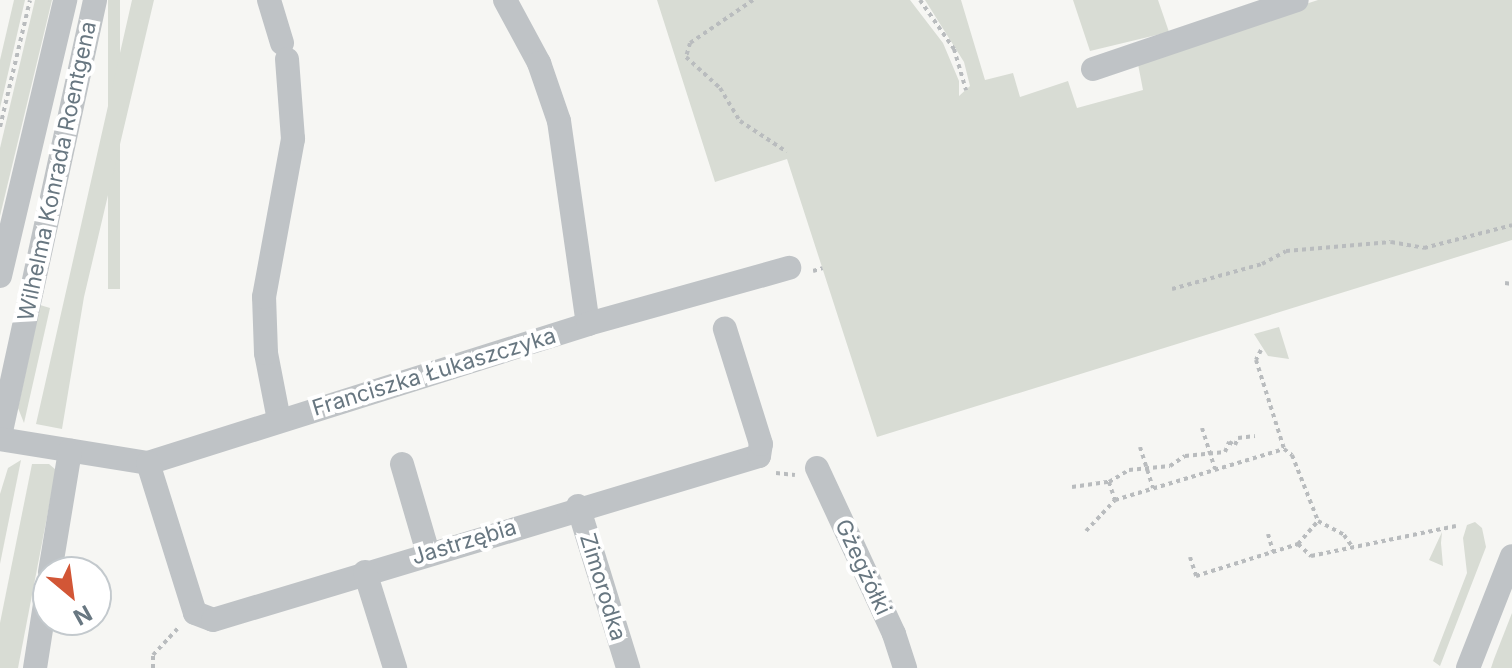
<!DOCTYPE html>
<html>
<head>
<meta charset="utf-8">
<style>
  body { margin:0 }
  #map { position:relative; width:1512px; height:668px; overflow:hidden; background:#f6f6f3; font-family:Inter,sans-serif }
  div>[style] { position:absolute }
  .green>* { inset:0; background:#d8dcd4; transform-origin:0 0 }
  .path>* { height:4px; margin-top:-2px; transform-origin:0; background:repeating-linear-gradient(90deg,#b9bcbe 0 4px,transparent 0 8px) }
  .minor>* { height:24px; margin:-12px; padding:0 12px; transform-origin:12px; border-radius:12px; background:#bfc3c6 }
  span { translate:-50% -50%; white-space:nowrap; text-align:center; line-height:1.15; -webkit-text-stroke:8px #fff; paint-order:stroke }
  .street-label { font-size:22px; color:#687781 }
  .north { position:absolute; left:32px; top:556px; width:80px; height:80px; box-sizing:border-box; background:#fff; border:2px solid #c3c9cd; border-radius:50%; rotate:151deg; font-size:22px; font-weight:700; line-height:32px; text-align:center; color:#687781 }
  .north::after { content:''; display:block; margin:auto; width:28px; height:36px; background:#d25636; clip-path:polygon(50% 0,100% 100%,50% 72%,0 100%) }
</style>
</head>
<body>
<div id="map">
  <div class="green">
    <div style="clip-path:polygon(14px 0,25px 0,0 108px,0 60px)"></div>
    <div style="clip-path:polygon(35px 0,52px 0,0 216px,0 148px)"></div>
    <div style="left:108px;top:0;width:12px;height:289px"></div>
    <div style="clip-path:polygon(132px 0,154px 0,84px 297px,62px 429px,36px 424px)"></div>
    <div style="clip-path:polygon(657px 0,910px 0,943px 43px,959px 81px,959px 96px,970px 86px,964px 62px,925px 0,961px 0,985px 80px,1013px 73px,1020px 97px,1068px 81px,1077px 108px,1143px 90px,1137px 59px,1318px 0,1512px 0,1512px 240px,877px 437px,787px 159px,715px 182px)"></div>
    <div style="clip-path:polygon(1073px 0,1158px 0,1169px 32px,1090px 51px)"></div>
    <div style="clip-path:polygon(40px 305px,50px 308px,24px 423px,18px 408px)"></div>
    <div style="clip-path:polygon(1279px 327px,1289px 359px,1268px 356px,1254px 334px)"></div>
    <div style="clip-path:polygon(21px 460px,0 564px,0 494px,8px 468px)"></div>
    <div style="clip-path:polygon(32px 464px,49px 464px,56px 470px,18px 668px,0 668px,0 623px)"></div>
    <div style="clip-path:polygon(1475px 522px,1482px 528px,1486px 547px,1440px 666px,1433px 661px,1467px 573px,1463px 538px,1467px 525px)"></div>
    <div style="clip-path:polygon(1442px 532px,1441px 543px,1443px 566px,1429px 560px)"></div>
    <div style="clip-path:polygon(1512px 613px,1512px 668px,1491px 668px,1494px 659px)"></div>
  </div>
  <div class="path">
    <div style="left:753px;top:0;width:76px;rotate:145.7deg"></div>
    <div style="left:690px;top:43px;width:15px;rotate:106deg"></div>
    <div style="left:686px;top:57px;width:46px;rotate:42.4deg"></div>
    <div style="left:720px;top:88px;width:39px;rotate:59deg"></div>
    <div style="left:740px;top:121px;width:56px;rotate:33.4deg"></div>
    <div style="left:920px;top:0;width:60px;rotate:55.2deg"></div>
    <div style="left:954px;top:49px;width:43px;rotate:73.7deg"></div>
    <div style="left:0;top:127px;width:130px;rotate:-76.7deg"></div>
    <div style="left:813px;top:271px;width:10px;rotate:-17deg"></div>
    <div style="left:1505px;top:283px;width:7px;rotate:8deg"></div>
    <div style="left:1172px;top:289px;width:93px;rotate:-15.5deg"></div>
    <div style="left:1262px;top:264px;width:27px;rotate:-28deg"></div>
    <div style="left:1286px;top:251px;width:105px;rotate:-4.9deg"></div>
    <div style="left:1391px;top:242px;width:34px;rotate:10deg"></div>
    <div style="left:1424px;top:248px;width:91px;rotate:-14.6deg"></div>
    <div style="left:1261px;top:350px;width:11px;rotate:117deg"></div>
    <div style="left:1256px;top:360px;width:93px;rotate:72.5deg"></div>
    <div style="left:1202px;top:428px;width:43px;rotate:72.4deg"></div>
    <div style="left:1140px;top:447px;width:43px;rotate:72.4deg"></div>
    <div style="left:776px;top:473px;width:19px;rotate:6deg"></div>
    <div style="left:1109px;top:482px;width:19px;rotate:72deg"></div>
    <div style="left:1072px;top:487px;width:37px;rotate:-8deg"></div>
    <div style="left:1109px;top:482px;width:23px;rotate:-31deg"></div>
    <div style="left:1129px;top:470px;width:41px;rotate:-5.6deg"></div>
    <div style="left:1170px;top:466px;width:18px;rotate:-34deg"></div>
    <div style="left:1185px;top:456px;width:40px;rotate:-5.7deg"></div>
    <div style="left:1225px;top:452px;width:11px;rotate:-68deg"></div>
    <div style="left:1229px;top:442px;width:7px;rotate:27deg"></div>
    <div style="left:1235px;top:445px;width:8px;rotate:-67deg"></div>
    <div style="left:1238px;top:438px;width:17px;rotate:-7deg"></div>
    <div style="left:1086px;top:531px;width:42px;rotate:-46.9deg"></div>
    <div style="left:1115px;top:500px;width:177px;rotate:-16.8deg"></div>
    <div style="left:1284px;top:449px;width:10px;rotate:37deg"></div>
    <div style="left:1292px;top:455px;width:71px;rotate:68.5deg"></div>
    <div style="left:1268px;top:534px;width:18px;rotate:74deg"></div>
    <div style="left:1298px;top:544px;width:18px;rotate:43deg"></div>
    <div style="left:1311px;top:556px;width:148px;rotate:-11.7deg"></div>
    <div style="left:1190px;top:557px;width:20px;rotate:72deg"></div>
    <div style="left:1196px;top:576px;width:107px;rotate:-17.4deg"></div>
    <div style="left:1298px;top:544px;width:30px;rotate:-49deg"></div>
    <div style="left:1318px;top:521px;width:30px;rotate:28deg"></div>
    <div style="left:1344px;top:535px;width:16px;rotate:55deg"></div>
    <div style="left:153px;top:668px;width:13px;rotate:-90deg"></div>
    <div style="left:153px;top:655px;width:37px;rotate:-47deg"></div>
  </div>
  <div class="minor">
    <div style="left:269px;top:0;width:45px;rotate:73.2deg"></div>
    <div style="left:505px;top:0;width:72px;rotate:61.6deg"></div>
    <div style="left:539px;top:63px;width:61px;rotate:71deg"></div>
    <div style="left:559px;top:121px;width:205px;rotate:81.9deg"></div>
    <div style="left:1093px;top:69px;width:215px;rotate:-18.7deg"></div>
    <div style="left:0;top:276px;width:284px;rotate:-76.7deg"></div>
    <div style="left:279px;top:420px;width:68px;rotate:-101deg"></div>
    <div style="left:266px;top:353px;width:56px;rotate:-92deg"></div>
    <div style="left:264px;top:297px;width:161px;rotate:-79.6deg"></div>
    <div style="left:293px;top:139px;width:80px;rotate:-94.3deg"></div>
    <div style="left:0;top:436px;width:446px;rotate:-77.7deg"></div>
    <div style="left:0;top:439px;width:150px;rotate:9.2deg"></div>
    <div style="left:148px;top:463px;width:461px;rotate:-17.5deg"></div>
    <div style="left:588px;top:324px;width:209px;rotate:-15.6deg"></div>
    <div style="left:148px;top:463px;width:157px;rotate:72.6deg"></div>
    <div style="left:195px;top:613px;width:19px;rotate:21deg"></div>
    <div style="left:213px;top:620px;width:570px;rotate:-16.72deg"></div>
    <div style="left:759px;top:456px;width:12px;rotate:-81deg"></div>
    <div style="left:761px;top:444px;width:121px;rotate:-107.4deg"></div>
    <div style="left:402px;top:464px;width:93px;rotate:73.7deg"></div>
    <div style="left:817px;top:468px;width:183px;rotate:65.1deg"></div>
    <div style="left:894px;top:634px;width:36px;rotate:72deg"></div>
    <div style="left:578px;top:506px;width:170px;rotate:72.8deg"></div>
    <div style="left:50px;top:572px;width:123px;rotate:-80.6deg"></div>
    <div style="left:365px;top:572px;width:101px;rotate:72.6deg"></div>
    <div style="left:35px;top:668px;width:84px;rotate:-81.1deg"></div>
    <div style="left:1468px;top:668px;width:120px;rotate:-68.6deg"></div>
  </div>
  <div class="street-label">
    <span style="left:57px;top:171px;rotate:-78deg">Wilhelma Konrada Roentgena</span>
    <span style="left:434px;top:372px;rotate:-17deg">Franciszka Łukaszczyka</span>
    <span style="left:464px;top:542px;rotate:-17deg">Jastrzębia</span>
    <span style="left:863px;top:567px;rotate:65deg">Gżegżółki</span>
    <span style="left:603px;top:587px;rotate:73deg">Zimorodka</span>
  </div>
  <div class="north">N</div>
</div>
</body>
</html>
